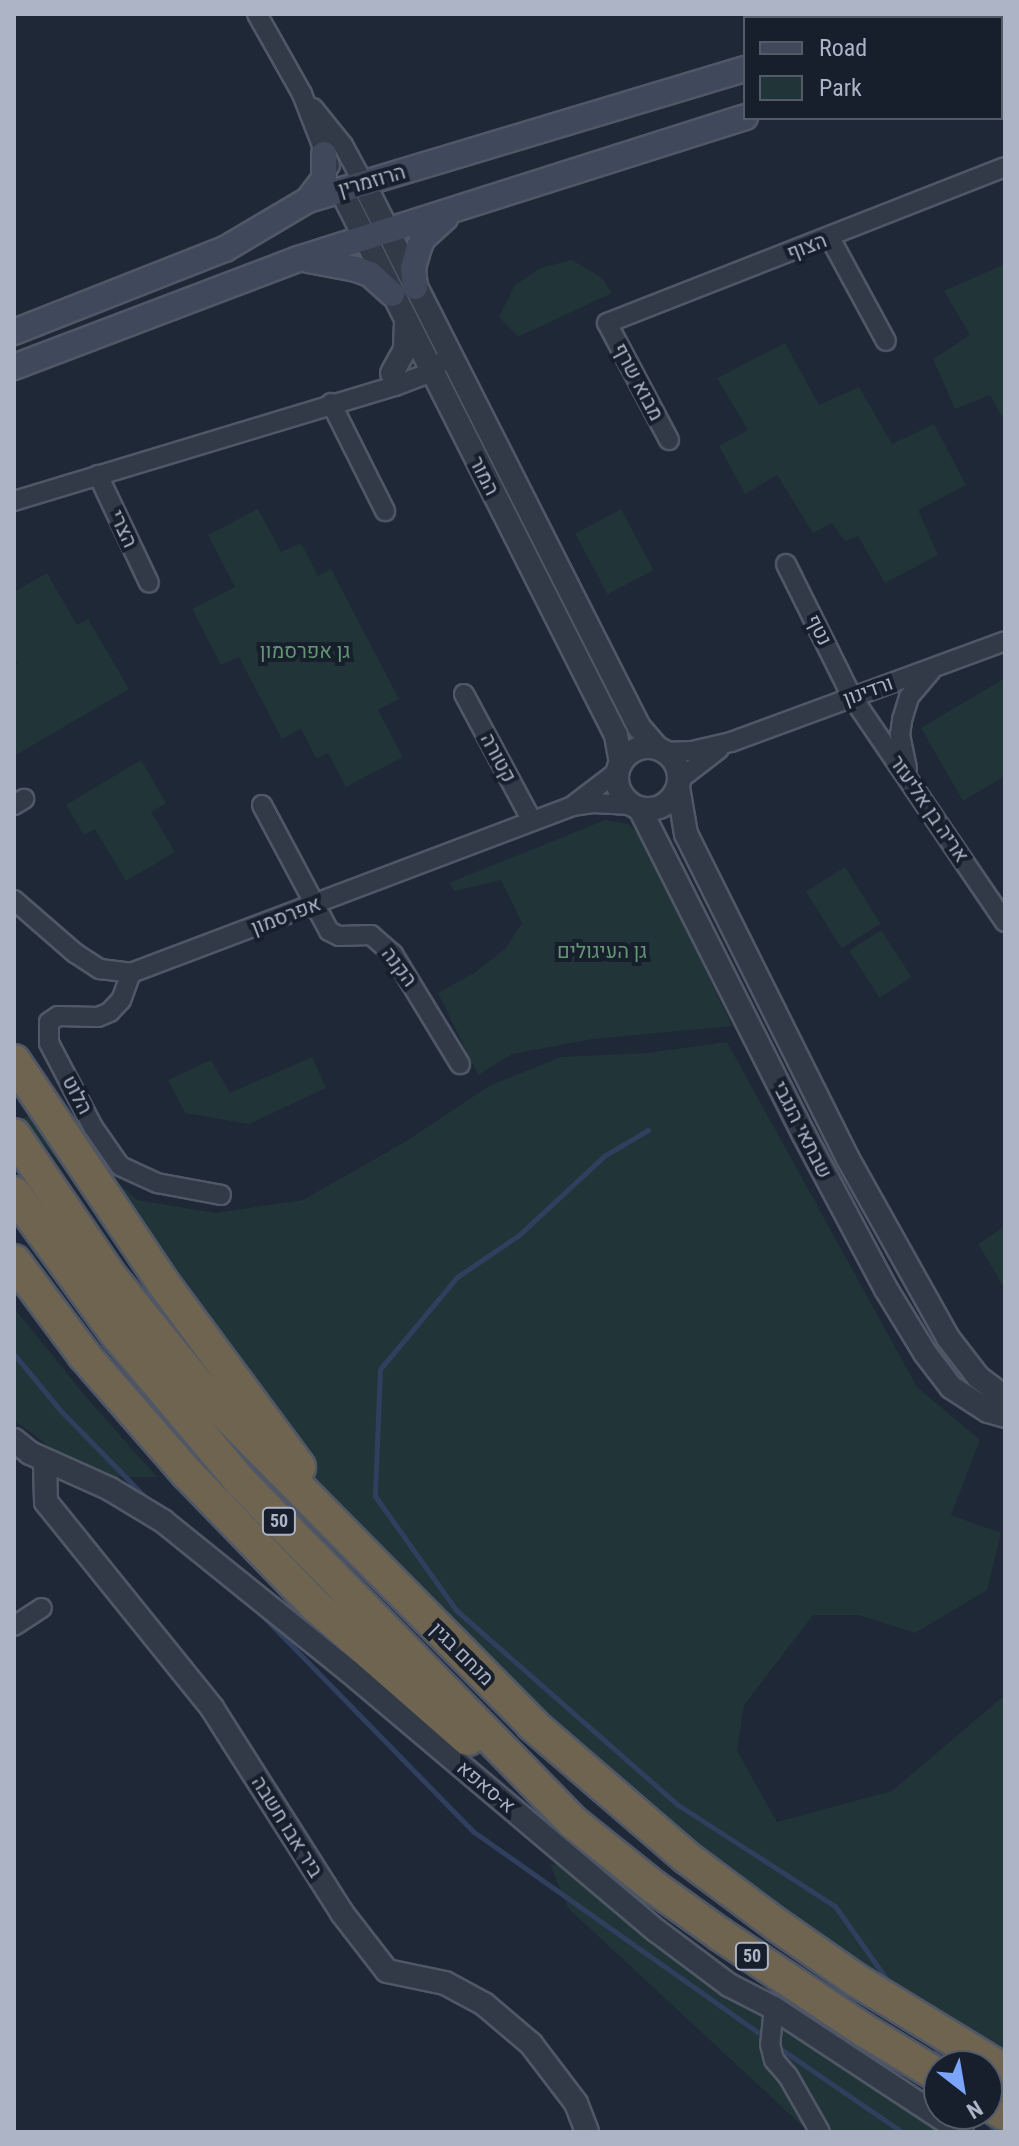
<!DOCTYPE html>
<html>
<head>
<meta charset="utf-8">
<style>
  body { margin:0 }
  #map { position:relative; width:1019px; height:2146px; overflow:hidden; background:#1f2837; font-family:"Roboto Condensed",Heebo,sans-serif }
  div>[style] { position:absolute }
  .green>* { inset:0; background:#213438; transform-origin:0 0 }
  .stream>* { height:5px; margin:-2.5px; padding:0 2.5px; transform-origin:2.5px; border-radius:2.5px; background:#303f5d }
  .roads { filter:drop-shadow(2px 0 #505766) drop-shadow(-2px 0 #505766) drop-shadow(0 2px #505766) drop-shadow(0 -2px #505766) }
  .minor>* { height:18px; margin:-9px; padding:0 9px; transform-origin:9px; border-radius:9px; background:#323a48 }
  .tertiary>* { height:22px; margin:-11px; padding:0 11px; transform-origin:11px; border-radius:11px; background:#323a48 }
  .tertiary>.ring { margin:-11px; padding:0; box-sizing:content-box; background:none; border:22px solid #323a48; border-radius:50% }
  .secondary>* { height:24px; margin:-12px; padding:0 12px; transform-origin:12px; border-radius:12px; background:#40485b }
  .motorway>* { height:32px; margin:-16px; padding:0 16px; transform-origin:16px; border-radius:16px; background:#6e644f }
  span { translate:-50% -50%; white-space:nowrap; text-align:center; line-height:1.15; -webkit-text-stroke:8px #181f2c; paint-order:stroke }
  .shield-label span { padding:2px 6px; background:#181f2c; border:2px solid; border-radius:6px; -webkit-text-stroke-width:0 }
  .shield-label { font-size:18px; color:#acb4c5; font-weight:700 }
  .street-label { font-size:20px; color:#acb4c5 }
  .park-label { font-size:20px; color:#639672 }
  .frame { position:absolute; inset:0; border:16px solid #acb4c5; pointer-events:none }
  .legend { position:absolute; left:743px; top:16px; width:260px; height:104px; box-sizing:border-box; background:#181f2c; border:2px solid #535b69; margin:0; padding:10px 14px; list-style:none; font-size:24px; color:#acb4c5 }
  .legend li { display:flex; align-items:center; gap:16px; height:40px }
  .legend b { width:40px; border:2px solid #535b69 }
  .north { position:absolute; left:923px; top:2050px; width:80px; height:80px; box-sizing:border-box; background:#181f2c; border:2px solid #535b69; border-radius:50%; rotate:149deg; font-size:22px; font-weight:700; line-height:32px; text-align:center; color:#acb4c5 }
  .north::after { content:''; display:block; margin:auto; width:28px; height:36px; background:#7ba4fb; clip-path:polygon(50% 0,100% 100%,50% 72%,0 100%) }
</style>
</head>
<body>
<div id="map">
  <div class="green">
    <div style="clip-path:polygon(572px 260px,602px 278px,612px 293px,518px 337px,499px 317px,515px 285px,540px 268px)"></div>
    <div style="clip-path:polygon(1005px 264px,1005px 422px,990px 395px,955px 409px,933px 359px,970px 335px,944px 291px)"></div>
    <div style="clip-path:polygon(785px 343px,819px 405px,859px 387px,892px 444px,934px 424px,966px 485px,918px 510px,938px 555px,885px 583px,858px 536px,845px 541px,832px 523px,813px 533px,777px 475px,745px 494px,719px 446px,748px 430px,717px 378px)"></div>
    <div style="clip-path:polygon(258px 509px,281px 552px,301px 543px,318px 576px,331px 569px,399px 699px,378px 710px,403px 757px,346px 787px,328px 753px,316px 758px,301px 729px,282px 739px,239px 657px,221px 665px,192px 609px,235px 587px,208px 535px)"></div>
    <div style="left:621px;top:509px;width:69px;height:52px;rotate:62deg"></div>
    <div style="clip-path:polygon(47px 573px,77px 625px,88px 619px,129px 689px,14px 756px,14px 666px,18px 664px,14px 657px,14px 592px)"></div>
    <div style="clip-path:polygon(1005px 678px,1005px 776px,963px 801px,921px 728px)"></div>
    <div style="clip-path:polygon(141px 760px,166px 803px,151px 812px,175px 852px,126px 881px,95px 829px,84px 835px,66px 805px)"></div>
    <div style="clip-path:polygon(605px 820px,628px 824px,642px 836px,732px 1026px,593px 1039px,512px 1054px,478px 1075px,438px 993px,474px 973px,505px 949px,522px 923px,501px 880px,454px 891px,449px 883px)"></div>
    <div style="left:845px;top:867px;width:67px;height:46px;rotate:58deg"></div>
    <div style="left:881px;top:930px;width:56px;height:38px;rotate:57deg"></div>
    <div style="clip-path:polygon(727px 1042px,917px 1387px,980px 1440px,951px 1515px,1001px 1533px,987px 1590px,915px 1633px,859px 1615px,813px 1615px,744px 1705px,737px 1751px,777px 1822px,892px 1791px,1005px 1695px,1005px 2050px,865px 1969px,691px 1852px,205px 1397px,145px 1266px,22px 1118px,58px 1108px,85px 1152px,137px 1200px,216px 1213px,303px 1200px,405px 1142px,489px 1086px,561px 1057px,647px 1053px)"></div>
    <div style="clip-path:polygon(312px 1057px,326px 1088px,249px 1124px,185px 1113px,168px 1080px,211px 1060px,230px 1093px)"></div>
    <div style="clip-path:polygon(1005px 1226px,1005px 1289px,978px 1244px)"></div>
    <div style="clip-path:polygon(14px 1308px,86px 1397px,157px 1477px,108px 1477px,54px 1450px,14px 1420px)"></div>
    <div style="clip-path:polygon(550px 1864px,567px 1866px,711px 1978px,941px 2132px,809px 2132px,568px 1908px)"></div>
  </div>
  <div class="stream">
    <div style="left:648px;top:1130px;width:51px;rotate:149.4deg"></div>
    <div style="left:604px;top:1156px;width:116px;rotate:137.1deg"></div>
    <div style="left:519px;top:1235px;width:75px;rotate:145.9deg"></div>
    <div style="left:457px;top:1277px;width:120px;rotate:129.9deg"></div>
    <div style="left:380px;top:1369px;width:127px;rotate:92.3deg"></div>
    <div style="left:375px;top:1496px;width:140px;rotate:54.6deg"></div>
    <div style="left:456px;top:1610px;width:295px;rotate:41.3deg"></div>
    <div style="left:678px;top:1805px;width:187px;rotate:32.8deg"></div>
    <div style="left:835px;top:1906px;width:95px;rotate:54.8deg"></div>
    <div style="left:14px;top:1354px;width:72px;rotate:50.6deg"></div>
    <div style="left:60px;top:1410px;width:130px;rotate:45.6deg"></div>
    <div style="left:257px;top:1610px;width:310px;rotate:45.7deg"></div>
    <div style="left:474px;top:1832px;width:359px;rotate:35.2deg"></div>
    <div style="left:933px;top:2044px;width:27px;rotate:56deg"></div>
    <div style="left:775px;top:2045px;width:154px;rotate:34.4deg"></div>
    <div style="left:985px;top:2118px;width:17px;rotate:54deg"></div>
  </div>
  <div class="roads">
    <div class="minor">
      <div style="left:257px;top:14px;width:92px;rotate:60.6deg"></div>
      <div style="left:302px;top:94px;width:77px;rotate:68.7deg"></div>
      <div style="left:313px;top:108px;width:48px;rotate:51deg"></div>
      <div style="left:343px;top:145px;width:44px;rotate:61.7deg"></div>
      <div style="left:830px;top:238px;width:117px;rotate:61.5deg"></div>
      <div style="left:331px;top:403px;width:121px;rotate:63.4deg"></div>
      <div style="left:669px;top:440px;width:132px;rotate:-117.9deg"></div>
      <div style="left:607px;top:323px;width:427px;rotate:-21.4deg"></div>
      <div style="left:98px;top:475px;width:119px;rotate:64.7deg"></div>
      <div style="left:14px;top:501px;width:398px;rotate:-16.8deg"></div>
      <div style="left:395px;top:386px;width:39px;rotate:-21deg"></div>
      <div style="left:431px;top:372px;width:13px;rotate:-45deg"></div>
      <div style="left:786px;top:564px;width:148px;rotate:63.6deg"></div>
      <div style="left:852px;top:697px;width:272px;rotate:55.8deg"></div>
      <div style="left:464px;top:694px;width:144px;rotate:61.8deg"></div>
      <div style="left:665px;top:752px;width:27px;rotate:-2deg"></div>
      <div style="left:692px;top:751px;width:40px;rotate:-13deg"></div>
      <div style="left:731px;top:742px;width:292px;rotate:-20.2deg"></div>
      <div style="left:907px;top:768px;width:34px;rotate:-102deg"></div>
      <div style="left:900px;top:735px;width:15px;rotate:-82deg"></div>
      <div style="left:902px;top:720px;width:24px;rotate:-73deg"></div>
      <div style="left:909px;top:697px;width:34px;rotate:-50deg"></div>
      <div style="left:680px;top:779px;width:49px;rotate:-37.6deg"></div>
      <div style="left:575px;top:804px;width:54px;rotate:-37.5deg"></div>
      <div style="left:14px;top:805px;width:12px;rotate:-31deg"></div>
      <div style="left:262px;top:805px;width:143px;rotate:62deg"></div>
      <div style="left:329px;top:931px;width:11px;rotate:27deg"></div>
      <div style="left:339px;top:936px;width:32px;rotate:-2deg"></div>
      <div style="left:371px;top:935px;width:29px;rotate:41deg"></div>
      <div style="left:393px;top:954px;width:129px;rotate:58.7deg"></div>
      <div style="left:14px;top:900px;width:81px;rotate:41deg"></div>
      <div style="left:75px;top:953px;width:30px;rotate:33deg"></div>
      <div style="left:100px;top:969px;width:31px;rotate:7deg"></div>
      <div style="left:131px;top:973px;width:472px;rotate:-20.7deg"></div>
      <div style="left:572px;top:806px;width:21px;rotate:-8deg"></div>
      <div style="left:593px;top:803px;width:38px;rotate:3deg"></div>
      <div style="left:131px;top:973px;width:29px;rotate:110deg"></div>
      <div style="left:121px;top:1000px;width:16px;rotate:133deg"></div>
      <div style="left:110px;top:1012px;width:13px;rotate:157deg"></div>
      <div style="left:98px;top:1017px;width:40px;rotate:-178.6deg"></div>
      <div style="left:58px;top:1016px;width:11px;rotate:146deg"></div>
      <div style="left:49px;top:1022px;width:21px;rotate:90deg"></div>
      <div style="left:49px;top:1043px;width:95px;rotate:62.4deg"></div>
      <div style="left:93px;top:1127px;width:47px;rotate:55.3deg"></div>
      <div style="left:120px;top:1166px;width:41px;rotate:24.7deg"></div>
      <div style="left:157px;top:1183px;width:65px;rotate:10.6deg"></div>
      <div style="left:14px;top:1626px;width:33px;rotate:-33deg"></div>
      <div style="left:774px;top:2008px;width:36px;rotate:96deg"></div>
      <div style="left:770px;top:2044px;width:16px;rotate:76deg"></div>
      <div style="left:774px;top:2060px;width:21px;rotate:49deg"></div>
      <div style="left:788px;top:2076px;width:64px;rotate:60.3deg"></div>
    </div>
    <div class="tertiary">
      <div style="left:364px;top:184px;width:609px;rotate:63.14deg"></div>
      <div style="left:639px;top:727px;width:28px;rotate:49deg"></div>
      <div style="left:341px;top:190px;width:610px;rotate:63.23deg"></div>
      <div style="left:616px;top:735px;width:28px;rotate:80deg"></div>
      <div style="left:392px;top:373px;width:26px;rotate:-61deg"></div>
      <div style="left:405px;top:350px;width:26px;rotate:-88deg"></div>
      <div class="ring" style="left:617px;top:747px;width:40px;height:40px"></div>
      <div style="left:678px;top:787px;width:48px;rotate:80.3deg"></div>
      <div style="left:686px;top:834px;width:363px;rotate:63.5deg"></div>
      <div style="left:848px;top:1159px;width:205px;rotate:60.8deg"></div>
      <div style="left:948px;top:1338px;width:49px;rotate:52.4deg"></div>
      <div style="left:978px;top:1377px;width:34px;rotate:37deg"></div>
      <div style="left:640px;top:809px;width:363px;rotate:63.3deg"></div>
      <div style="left:803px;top:1133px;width:177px;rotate:62deg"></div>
      <div style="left:886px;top:1289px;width:75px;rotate:58.6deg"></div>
      <div style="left:925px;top:1353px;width:43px;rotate:52.6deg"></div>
      <div style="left:951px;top:1387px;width:44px;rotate:33deg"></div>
      <div style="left:988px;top:1411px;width:18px;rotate:16deg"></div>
      <div style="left:14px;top:1440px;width:21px;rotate:39deg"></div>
      <div style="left:30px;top:1453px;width:88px;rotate:24.2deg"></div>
      <div style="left:110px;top:1489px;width:62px;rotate:31.1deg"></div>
      <div style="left:163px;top:1521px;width:239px;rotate:38.9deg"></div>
      <div style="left:349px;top:1671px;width:403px;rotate:40.2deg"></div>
      <div style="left:657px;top:1931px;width:90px;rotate:36.9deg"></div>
      <div style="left:729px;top:1985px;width:51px;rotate:27.1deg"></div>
      <div style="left:774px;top:2008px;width:225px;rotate:33.4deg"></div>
      <div style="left:45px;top:1461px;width:41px;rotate:88.6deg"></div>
      <div style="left:46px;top:1502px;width:265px;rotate:51.1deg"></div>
      <div style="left:212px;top:1708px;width:243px;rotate:57.6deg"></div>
      <div style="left:342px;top:1913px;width:73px;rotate:52.2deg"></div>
      <div style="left:387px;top:1971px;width:59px;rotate:11.7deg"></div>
      <div style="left:445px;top:1983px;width:44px;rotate:28.3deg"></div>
      <div style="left:484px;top:2004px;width:62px;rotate:40.4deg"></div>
      <div style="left:531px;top:2044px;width:74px;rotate:52.7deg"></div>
      <div style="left:576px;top:2103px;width:31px;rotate:69deg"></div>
    </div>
    <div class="secondary">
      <div style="left:867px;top:18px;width:9px;rotate:-27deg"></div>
      <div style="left:956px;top:18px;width:8px;rotate:-30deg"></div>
      <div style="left:308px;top:200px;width:26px;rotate:-53deg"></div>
      <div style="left:324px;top:179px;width:25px;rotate:-90deg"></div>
      <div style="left:308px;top:260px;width:49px;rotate:10.6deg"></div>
      <div style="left:356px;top:269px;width:15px;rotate:20deg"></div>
      <div style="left:370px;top:274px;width:30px;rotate:42deg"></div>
      <div style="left:415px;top:287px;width:19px;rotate:-96deg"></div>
      <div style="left:413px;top:268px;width:22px;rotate:-74deg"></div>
      <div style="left:419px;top:247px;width:10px;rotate:-66deg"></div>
      <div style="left:423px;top:238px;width:30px;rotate:-42deg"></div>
      <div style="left:14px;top:332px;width:227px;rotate:-21.5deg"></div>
      <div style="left:225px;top:249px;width:96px;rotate:-30.6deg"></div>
      <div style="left:308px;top:200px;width:456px;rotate:-16.7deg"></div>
      <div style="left:14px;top:367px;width:304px;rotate:-20.8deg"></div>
      <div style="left:298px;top:259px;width:469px;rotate:-17.6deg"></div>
    </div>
    <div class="motorway">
      <div style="left:14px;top:1061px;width:267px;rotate:56.1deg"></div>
      <div style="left:163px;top:1283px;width:229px;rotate:53.5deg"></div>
      <div style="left:14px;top:1135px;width:172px;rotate:55.7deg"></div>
      <div style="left:111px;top:1277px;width:148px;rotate:51deg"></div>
      <div style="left:204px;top:1392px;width:467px;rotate:45.3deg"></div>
      <div style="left:532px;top:1724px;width:203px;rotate:40.8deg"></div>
      <div style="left:686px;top:1857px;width:114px;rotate:36.8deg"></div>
      <div style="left:777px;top:1925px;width:96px;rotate:34.8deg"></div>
      <div style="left:856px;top:1980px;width:175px;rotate:31.4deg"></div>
      <div style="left:14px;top:1193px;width:177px;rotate:54deg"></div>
      <div style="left:118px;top:1336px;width:192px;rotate:49.9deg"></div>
      <div style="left:242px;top:1483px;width:475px;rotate:45.7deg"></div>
      <div style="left:574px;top:1823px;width:102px;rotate:38.7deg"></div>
      <div style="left:654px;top:1887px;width:82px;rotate:35.6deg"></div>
      <div style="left:721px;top:1935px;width:169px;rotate:33.7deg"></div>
      <div style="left:862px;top:2029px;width:90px;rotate:31.4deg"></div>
      <div style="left:14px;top:1261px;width:117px;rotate:53.3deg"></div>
      <div style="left:84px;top:1355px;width:157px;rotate:48.9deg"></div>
      <div style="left:187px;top:1473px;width:185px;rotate:45.9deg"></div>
      <div style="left:316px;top:1606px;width:202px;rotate:41.2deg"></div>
      <div style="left:987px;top:2104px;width:21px;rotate:29deg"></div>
    </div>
  </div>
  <div class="shield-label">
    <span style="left:279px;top:1521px">50</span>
    <span style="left:752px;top:1956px">50</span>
  </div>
  <div class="street-label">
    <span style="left:372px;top:181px;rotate:-16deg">הרוזמרין</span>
    <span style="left:807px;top:247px;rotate:-21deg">הצוף</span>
    <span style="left:638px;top:382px;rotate:62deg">מבוא שרף</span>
    <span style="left:484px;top:476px;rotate:63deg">המור</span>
    <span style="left:123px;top:529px;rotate:65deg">הצרי</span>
    <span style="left:819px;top:630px;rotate:63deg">נטף</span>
    <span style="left:868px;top:691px;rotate:-20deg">ורדינון</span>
    <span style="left:498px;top:758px;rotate:62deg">קטורה</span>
    <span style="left:929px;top:809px;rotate:56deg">אריה בן אליעזר</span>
    <span style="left:286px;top:916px;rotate:-21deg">אפרסמון</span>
    <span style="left:399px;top:967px;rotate:53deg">הקנה</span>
    <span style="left:77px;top:1095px;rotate:62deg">הלוט</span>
    <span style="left:802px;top:1130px;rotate:63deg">שבתאי הנגבי</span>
    <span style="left:462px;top:1654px;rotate:45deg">מנחם בגין</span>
    <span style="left:486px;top:1787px;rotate:40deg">א-סאפא</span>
    <span style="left:287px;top:1827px;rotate:58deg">ביר אבו חשבה</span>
  </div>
  <div class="park-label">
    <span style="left:305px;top:651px">גן אפרסמון</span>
    <span style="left:602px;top:951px">גן העיגולים</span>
  </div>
  <div class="frame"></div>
  <ul class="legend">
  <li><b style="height:10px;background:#40485b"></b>Road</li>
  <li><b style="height:22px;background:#213438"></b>Park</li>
  </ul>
  <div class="north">N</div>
</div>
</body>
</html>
